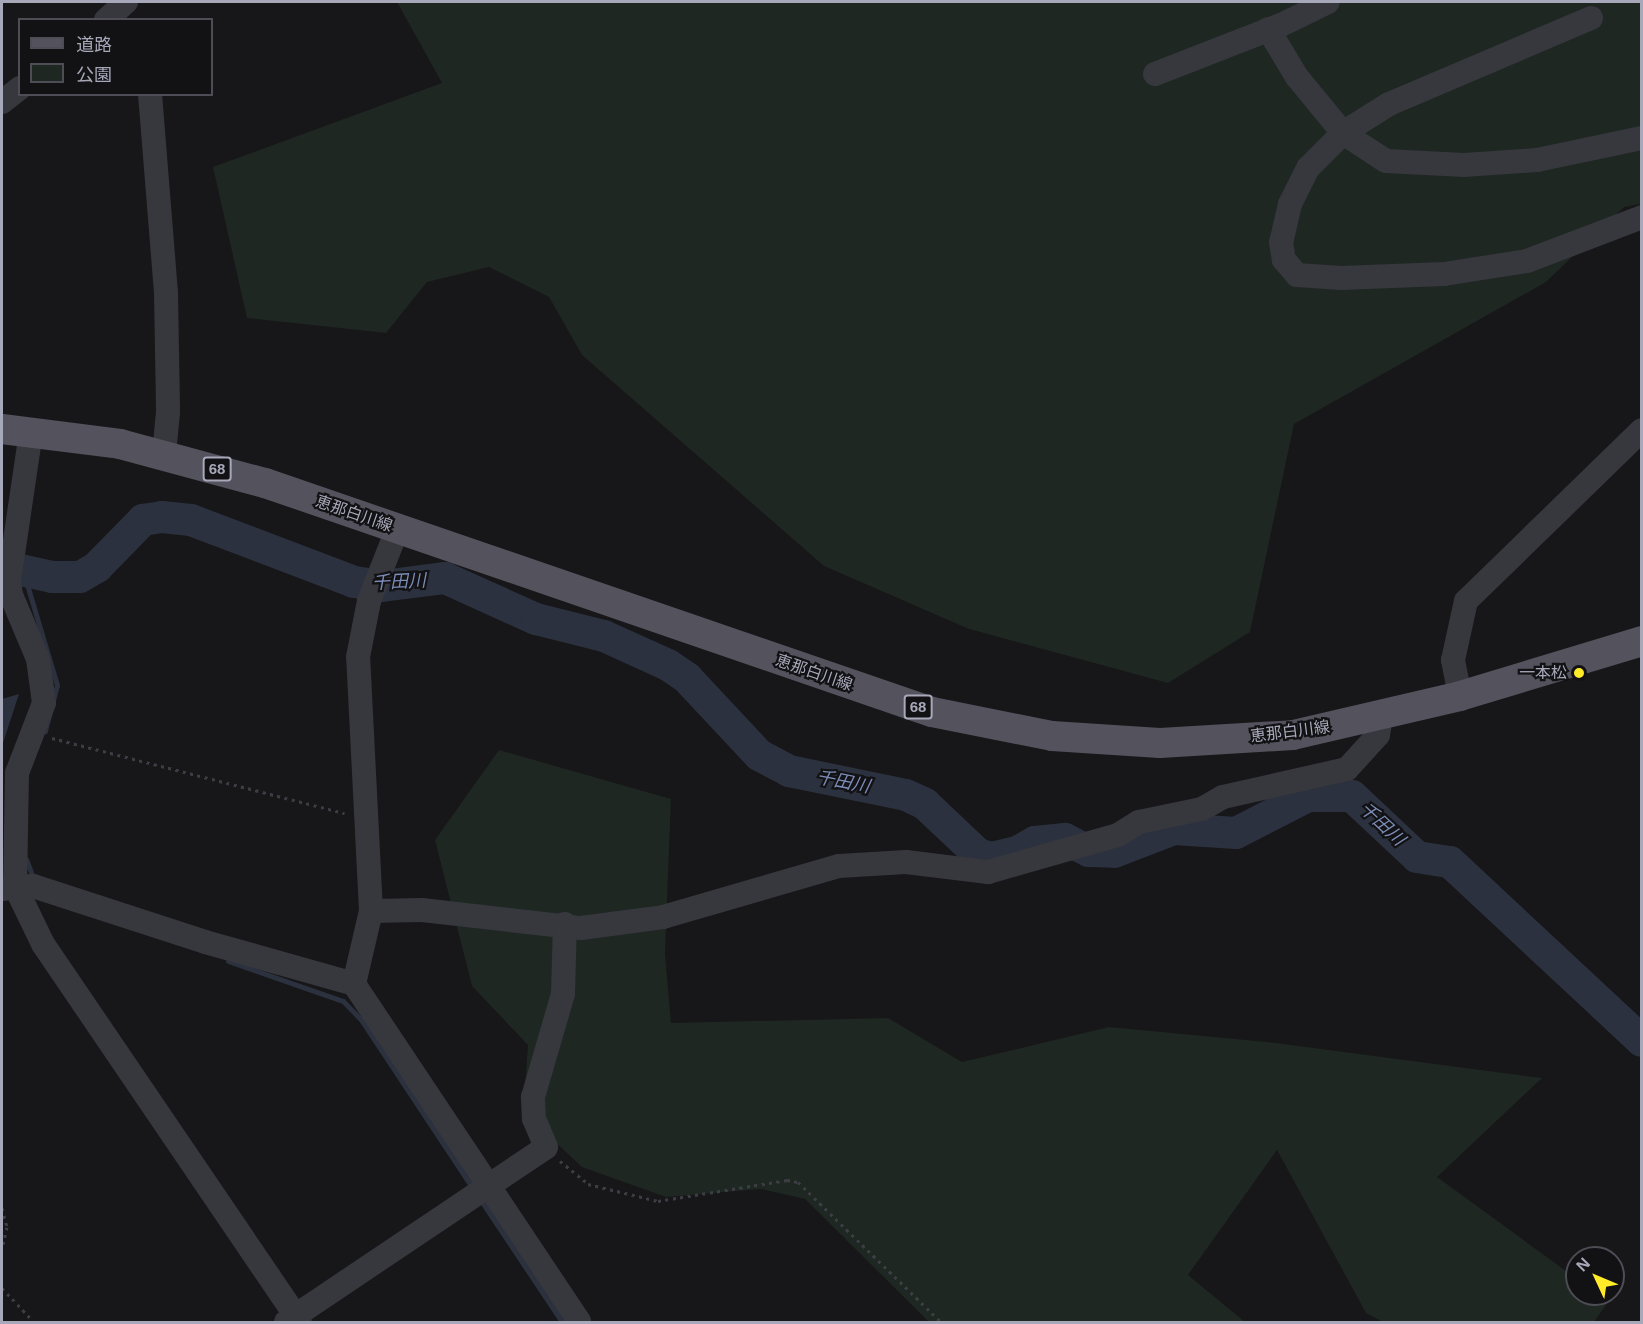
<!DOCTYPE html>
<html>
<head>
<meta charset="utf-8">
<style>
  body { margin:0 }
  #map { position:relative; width:1643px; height:1324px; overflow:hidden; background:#171618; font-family:Helvetica,"Noto Sans JP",sans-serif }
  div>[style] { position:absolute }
  .green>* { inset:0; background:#1e2721 }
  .water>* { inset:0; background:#2b313e }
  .stream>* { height:5px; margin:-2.5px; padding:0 2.5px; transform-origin:2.5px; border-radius:2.5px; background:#2b313e }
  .river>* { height:32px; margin:-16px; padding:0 16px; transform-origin:16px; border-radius:16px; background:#2b313e }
  .path>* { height:3px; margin-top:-1.5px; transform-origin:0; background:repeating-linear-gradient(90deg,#3d3d45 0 3px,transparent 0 7.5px) }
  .minor>* { height:24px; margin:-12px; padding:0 12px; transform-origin:12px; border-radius:12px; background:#37373e }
  .major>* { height:30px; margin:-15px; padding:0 15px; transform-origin:15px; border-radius:15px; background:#53525d }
  .dots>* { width:16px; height:16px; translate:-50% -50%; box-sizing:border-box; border:3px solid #121113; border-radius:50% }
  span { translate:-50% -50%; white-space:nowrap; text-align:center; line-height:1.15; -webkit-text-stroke:4.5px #121113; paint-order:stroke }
  .shield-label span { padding:2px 4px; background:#121113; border:2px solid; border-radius:4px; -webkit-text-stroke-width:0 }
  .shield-label { font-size:15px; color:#a7a8ba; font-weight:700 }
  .street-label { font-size:16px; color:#a7a8ba }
  .poi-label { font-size:16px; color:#a7a8ba }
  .right { translate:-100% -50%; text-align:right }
  .water-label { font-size:18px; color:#7b8cb8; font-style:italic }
  .frame { position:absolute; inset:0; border:3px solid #a7a8ba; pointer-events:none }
  .legend { position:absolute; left:18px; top:18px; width:195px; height:78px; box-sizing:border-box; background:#121113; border:2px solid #4e4d56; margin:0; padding:8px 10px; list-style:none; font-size:18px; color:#a7a8ba }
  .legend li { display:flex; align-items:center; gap:12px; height:30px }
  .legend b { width:30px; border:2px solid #4e4d56 }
  .north { position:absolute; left:1565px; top:1246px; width:60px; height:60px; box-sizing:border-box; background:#121113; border:2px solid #4e4d56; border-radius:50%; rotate:314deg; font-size:16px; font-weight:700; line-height:24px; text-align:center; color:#a7a8ba }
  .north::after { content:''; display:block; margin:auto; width:21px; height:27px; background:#ffeb28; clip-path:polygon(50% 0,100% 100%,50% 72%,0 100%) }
</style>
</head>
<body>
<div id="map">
  <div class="green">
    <div style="clip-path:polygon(397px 2px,1641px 2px,1641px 204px,1624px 207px,1546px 282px,1294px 424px,1250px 632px,1168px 683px,969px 629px,824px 566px,582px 355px,549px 297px,489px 267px,427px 282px,386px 333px,247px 318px,213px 167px,442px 83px)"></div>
    <div style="clip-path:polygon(499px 750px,671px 799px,665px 954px,671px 1023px,888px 1018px,962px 1062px,1109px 1027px,1276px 1043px,1542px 1078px,1437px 1177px,1577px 1279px,1577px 1294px,1597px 1294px,1608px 1302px,1594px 1322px,1383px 1322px,1366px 1313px,1277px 1150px,1188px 1275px,1245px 1322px,929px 1322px,805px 1199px,761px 1189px,666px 1197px,582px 1167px,523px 1112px,528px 1045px,472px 986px,435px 840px)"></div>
  </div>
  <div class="water">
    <div style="clip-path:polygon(19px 694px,2px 746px,2px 699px)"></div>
  </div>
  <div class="stream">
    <div style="left:23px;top:571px;width:119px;rotate:73.4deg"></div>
    <div style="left:57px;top:685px;width:48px;rotate:104.6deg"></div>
    <div style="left:26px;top:859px;width:22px;rotate:69deg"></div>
    <div style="left:228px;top:961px;width:122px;rotate:19.2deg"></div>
    <div style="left:343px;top:1001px;width:28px;rotate:46deg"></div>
    <div style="left:362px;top:1021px;width:201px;rotate:56.5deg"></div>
    <div style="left:480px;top:1199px;width:148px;rotate:56.3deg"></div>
  </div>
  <div class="river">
    <div style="left:2px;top:566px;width:51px;rotate:12.4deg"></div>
    <div style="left:52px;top:577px;width:28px"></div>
    <div style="left:80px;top:577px;width:20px;rotate:-30deg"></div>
    <div style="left:97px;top:567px;width:66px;rotate:-45.6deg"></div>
    <div style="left:143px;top:520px;width:19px;rotate:-9deg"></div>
    <div style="left:162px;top:517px;width:29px;rotate:6deg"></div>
    <div style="left:191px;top:520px;width:174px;rotate:20.8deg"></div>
    <div style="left:354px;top:582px;width:28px;rotate:8deg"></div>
    <div style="left:382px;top:586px;width:64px;rotate:-7.2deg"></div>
    <div style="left:445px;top:578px;width:100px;rotate:24.3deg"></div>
    <div style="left:536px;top:619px;width:70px;rotate:14deg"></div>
    <div style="left:604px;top:636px;width:70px;rotate:24.4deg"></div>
    <div style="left:668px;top:665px;width:23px;rotate:34deg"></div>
    <div style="left:687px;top:678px;width:105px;rotate:46.9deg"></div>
    <div style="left:759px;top:755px;width:34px;rotate:28deg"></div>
    <div style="left:789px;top:771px;width:119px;rotate:11.6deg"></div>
    <div style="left:906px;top:795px;width:21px;rotate:25deg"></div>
    <div style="left:925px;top:804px;width:73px;rotate:43.3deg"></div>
    <div style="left:978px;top:854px;width:14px;rotate:17deg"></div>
    <div style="left:991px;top:858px;width:27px;rotate:-13deg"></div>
    <div style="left:1017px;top:852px;width:21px;rotate:-29deg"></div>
    <div style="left:1035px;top:842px;width:30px;rotate:-6deg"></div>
    <div style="left:1065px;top:839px;width:27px;rotate:27deg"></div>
    <div style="left:1089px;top:851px;width:25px;rotate:2deg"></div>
    <div style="left:1114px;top:852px;width:64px;rotate:-21deg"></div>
    <div style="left:1174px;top:829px;width:62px;rotate:3.7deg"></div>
    <div style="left:1236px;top:833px;width:81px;rotate:-27.2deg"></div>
    <div style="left:1308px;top:796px;width:44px"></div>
    <div style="left:1352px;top:796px;width:89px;rotate:43.2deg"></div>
    <div style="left:1417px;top:857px;width:33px;rotate:9deg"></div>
    <div style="left:1450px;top:862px;width:262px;rotate:43deg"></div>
  </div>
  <div class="path">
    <div style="left:52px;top:738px;width:302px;rotate:14.4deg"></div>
    <div style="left:560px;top:1161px;width:36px;rotate:39deg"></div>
    <div style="left:588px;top:1184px;width:72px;rotate:13.7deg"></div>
    <div style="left:658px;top:1201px;width:131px;rotate:-9.2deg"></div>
    <div style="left:787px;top:1180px;width:11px;rotate:10deg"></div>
    <div style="left:798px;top:1182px;width:200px;rotate:44.4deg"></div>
    <div style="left:2px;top:1208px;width:20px;rotate:75deg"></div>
    <div style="left:7px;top:1227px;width:23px;rotate:103deg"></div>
    <div style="left:2px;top:1288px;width:47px;rotate:46.7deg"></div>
  </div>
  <div class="minor">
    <div style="left:1591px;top:18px;width:220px;rotate:156.9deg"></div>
    <div style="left:1389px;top:104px;width:54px;rotate:147.8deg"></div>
    <div style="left:1343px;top:133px;width:49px;rotate:135deg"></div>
    <div style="left:1308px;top:168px;width:40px;rotate:116.6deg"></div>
    <div style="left:1290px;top:204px;width:39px;rotate:103deg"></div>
    <div style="left:1281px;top:242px;width:18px;rotate:81deg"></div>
    <div style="left:1284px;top:260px;width:20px;rotate:49deg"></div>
    <div style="left:1297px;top:275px;width:44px;rotate:3.9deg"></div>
    <div style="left:1341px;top:278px;width:103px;rotate:-2.2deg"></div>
    <div style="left:1444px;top:274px;width:84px;rotate:-8.9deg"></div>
    <div style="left:1527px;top:261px;width:123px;rotate:-20.9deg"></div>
    <div style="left:106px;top:20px;width:27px;rotate:-42deg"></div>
    <div style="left:1268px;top:29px;width:56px;rotate:58.9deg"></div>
    <div style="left:1297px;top:77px;width:72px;rotate:50.6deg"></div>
    <div style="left:1343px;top:133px;width:51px;rotate:33.1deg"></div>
    <div style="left:1386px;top:161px;width:78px;rotate:2.9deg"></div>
    <div style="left:1464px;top:165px;width:73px;rotate:-3.9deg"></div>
    <div style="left:1537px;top:160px;width:107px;rotate:-11.8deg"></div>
    <div style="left:1155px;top:74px;width:135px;rotate:-21.3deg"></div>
    <div style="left:1281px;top:25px;width:52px;rotate:-26.1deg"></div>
    <div style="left:150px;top:94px;width:200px;rotate:85.4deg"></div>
    <div style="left:166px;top:293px;width:119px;rotate:89deg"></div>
    <div style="left:168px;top:412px;width:42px;rotate:95.4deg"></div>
    <div style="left:2px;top:102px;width:23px;rotate:-38deg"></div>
    <div style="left:31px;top:432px;width:151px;rotate:98.4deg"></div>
    <div style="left:9px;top:581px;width:14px;rotate:82deg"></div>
    <div style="left:11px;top:595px;width:69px;rotate:67.1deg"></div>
    <div style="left:38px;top:659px;width:44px;rotate:82.2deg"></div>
    <div style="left:44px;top:703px;width:75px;rotate:111.1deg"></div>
    <div style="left:17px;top:773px;width:113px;rotate:91deg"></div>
    <div style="left:15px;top:886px;width:64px;rotate:64.2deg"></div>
    <div style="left:43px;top:944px;width:457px;rotate:55.8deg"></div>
    <div style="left:1460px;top:696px;width:37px;rotate:-101deg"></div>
    <div style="left:1453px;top:660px;width:60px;rotate:-77.6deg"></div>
    <div style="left:1466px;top:601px;width:245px;rotate:-44.2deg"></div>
    <div style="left:2px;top:889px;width:31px;rotate:-6deg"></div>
    <div style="left:33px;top:886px;width:181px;rotate:18deg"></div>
    <div style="left:205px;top:942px;width:155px;rotate:15.7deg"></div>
    <div style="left:354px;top:984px;width:406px;rotate:56.3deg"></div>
    <div style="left:371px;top:911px;width:51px;rotate:-1.1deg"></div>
    <div style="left:422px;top:910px;width:160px;rotate:6.5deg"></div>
    <div style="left:581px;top:928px;width:83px;rotate:-7.6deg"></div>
    <div style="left:663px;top:917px;width:183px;rotate:-16.2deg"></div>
    <div style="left:839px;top:866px;width:67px;rotate:-3.4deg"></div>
    <div style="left:906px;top:862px;width:83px;rotate:7deg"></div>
    <div style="left:988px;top:872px;width:135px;rotate:-15.9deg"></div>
    <div style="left:1118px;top:835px;width:25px;rotate:-32deg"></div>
    <div style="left:1139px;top:822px;width:64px;rotate:-11.7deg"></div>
    <div style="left:1202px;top:809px;width:24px;rotate:-30deg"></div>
    <div style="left:1223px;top:797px;width:127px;rotate:-12.7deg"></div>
    <div style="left:1347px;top:769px;width:46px;rotate:-47.6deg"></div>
    <div style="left:1378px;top:735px;width:20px;rotate:-81deg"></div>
    <div style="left:354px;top:984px;width:75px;rotate:-76.9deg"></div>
    <div style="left:371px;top:911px;width:254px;rotate:-92.9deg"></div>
    <div style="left:358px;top:657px;width:57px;rotate:-78.9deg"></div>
    <div style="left:369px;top:601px;width:76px;rotate:-68.5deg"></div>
    <div style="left:286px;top:1322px;width:313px;rotate:-33.9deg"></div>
    <div style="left:546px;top:1147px;width:30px;rotate:-113deg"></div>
    <div style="left:534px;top:1119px;width:22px;rotate:-93deg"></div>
    <div style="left:533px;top:1097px;width:107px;rotate:-73.8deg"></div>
    <div style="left:563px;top:994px;width:70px;rotate:-88.4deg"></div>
  </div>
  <div class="major">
    <div style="left:2px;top:429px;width:119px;rotate:7.2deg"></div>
    <div style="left:120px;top:444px;width:150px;rotate:15.1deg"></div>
    <div style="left:265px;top:483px;width:705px;rotate:18.95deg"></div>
    <div style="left:932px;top:712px;width:122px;rotate:11.3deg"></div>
    <div style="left:1052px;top:736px;width:108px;rotate:3.7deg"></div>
    <div style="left:1160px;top:743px;width:133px;rotate:-3.4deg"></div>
    <div style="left:1293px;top:735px;width:171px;rotate:-13.1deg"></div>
    <div style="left:1460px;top:696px;width:190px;rotate:-16.8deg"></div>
  </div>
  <div class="dots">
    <div style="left:1579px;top:673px;background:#ffeb28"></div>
  </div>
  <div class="shield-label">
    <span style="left:217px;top:469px">68</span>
    <span style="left:918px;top:707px">68</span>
  </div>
  <div class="street-label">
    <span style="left:354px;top:514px;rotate:19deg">恵那白川線</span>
    <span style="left:814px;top:673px;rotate:19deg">恵那白川線</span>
    <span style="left:1290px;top:732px;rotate:-7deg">恵那白川線</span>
  </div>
  <div class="poi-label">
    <span class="right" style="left:1567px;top:673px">一本松</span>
  </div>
  <div class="water-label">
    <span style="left:399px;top:582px;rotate:-3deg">千田川</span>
    <span style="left:843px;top:782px;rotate:11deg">千田川</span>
    <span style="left:1382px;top:824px;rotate:43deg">千田川</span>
  </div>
  <div class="frame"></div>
  <ul class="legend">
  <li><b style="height:8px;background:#53525d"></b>道路</li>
  <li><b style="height:16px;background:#1e2721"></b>公園</li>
  </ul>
  <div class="north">N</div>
</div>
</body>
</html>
